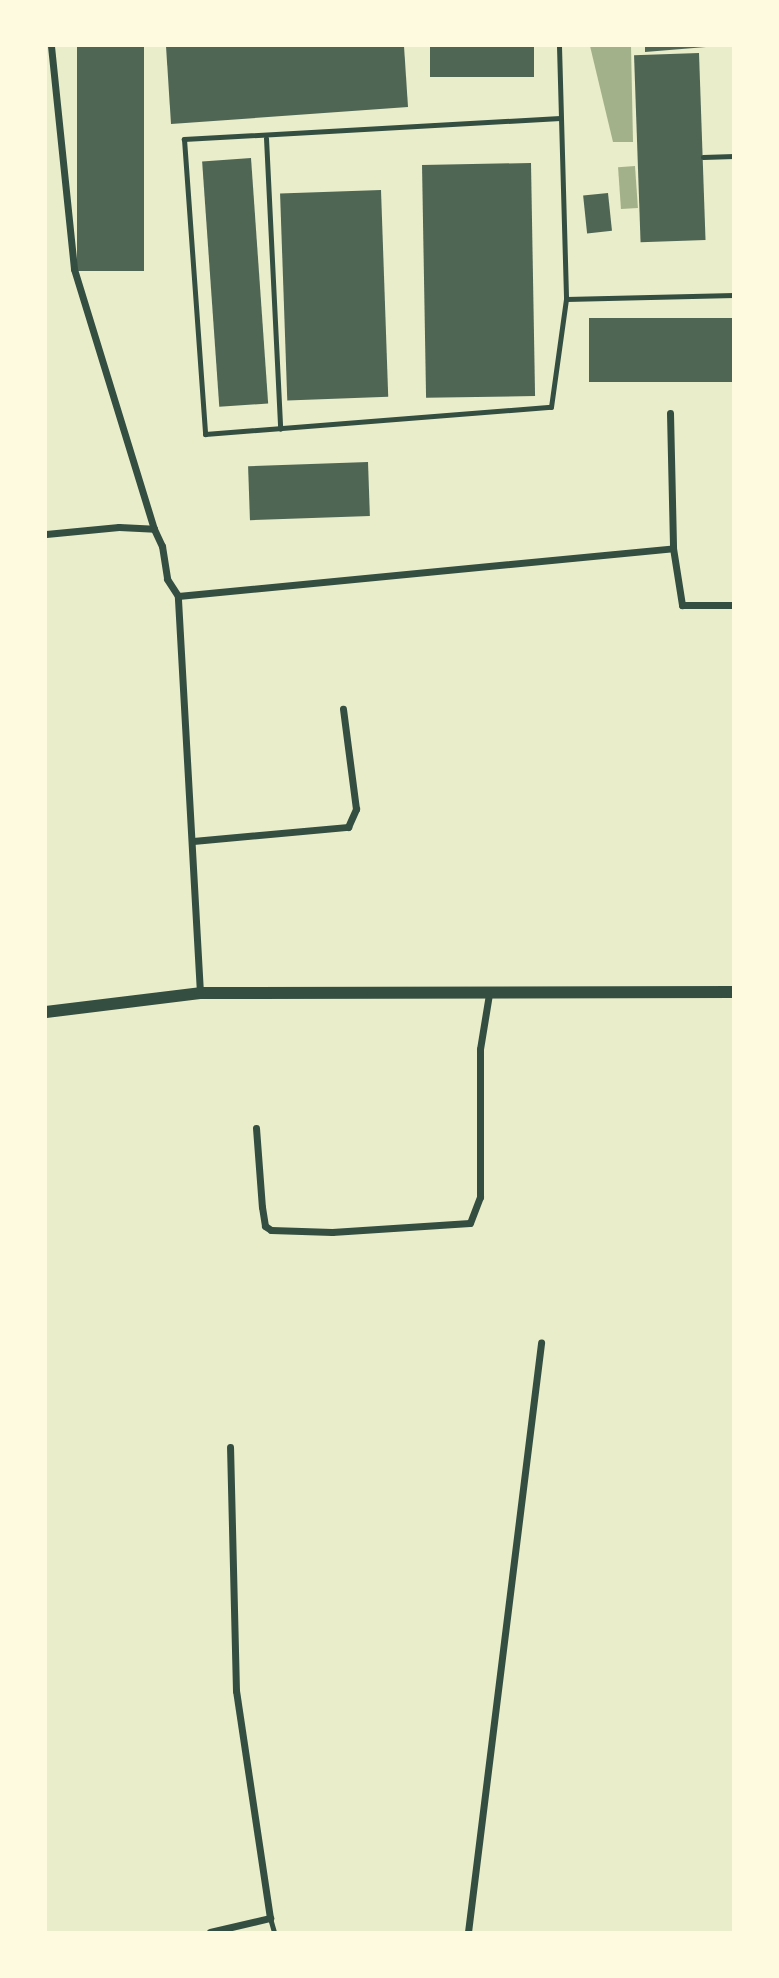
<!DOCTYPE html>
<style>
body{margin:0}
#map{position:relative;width:779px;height:1978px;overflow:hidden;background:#e9edc9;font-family:Rubik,sans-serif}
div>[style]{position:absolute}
.water>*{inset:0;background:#a3b18a;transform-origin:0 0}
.building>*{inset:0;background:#4f6655;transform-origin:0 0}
.path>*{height:4.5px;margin:-2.25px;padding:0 2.25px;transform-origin:2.25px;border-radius:2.25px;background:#344e41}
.service>*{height:5px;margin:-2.5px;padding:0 2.5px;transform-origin:2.5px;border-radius:2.5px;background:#344e41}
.minor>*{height:7px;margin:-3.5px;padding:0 3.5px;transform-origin:3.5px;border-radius:3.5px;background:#344e41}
.tertiary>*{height:12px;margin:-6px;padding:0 6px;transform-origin:6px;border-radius:6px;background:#344e41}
span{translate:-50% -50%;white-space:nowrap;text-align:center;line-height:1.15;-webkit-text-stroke:5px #fefae0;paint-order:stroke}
.frame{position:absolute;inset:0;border:47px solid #fefae0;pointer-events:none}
</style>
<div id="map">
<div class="water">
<div style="clip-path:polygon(590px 46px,631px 46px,633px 142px,613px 142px)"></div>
<div style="left:635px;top:166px;width:42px;height:17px;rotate:86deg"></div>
</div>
<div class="building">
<div style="left:77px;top:46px;width:67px;height:225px"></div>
<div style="clip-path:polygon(166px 46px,404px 46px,408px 107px,171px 124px)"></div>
<div style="left:430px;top:46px;width:104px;height:31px"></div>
<div style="clip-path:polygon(645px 46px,706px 46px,706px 47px,645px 52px)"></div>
<div style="left:699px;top:53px;width:187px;height:65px;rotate:88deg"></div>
<div style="left:251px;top:158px;width:246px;height:49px;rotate:86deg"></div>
<div style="left:531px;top:163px;width:233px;height:109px;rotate:89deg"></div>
<div style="left:381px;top:190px;width:207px;height:101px;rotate:88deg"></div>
<div style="left:608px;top:193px;width:38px;height:25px;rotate:84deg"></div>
<div style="left:734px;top:318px;width:64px;height:145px;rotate:90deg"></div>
<div style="left:368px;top:462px;width:54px;height:120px;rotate:88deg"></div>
</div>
<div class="path">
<div style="left:703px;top:157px;width:31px;rotate:-2deg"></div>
</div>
<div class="service">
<div style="left:559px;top:46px;width:253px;rotate:88.4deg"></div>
<div style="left:566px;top:299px;width:168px;rotate:-1.4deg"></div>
<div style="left:560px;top:118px;width:377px;rotate:176.8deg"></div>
<div style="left:184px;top:139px;width:296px;rotate:85.9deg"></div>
<div style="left:205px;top:434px;width:347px;rotate:-4.5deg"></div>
<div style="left:551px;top:407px;width:109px;rotate:-82.1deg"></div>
<div style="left:266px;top:138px;width:291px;rotate:87.2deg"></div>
<div style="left:270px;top:1918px;width:15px;rotate:74deg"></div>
</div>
<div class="minor">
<div style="left:51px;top:46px;width:224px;rotate:84.1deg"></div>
<div style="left:74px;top:269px;width:272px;rotate:72.9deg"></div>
<div style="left:670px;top:413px;width:135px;rotate:88.7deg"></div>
<div style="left:46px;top:534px;width:73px;rotate:-5.5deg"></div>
<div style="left:119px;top:527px;width:35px;rotate:3deg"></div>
<div style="left:154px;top:529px;width:19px;rotate:65deg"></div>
<div style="left:162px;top:546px;width:33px;rotate:81deg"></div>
<div style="left:167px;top:579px;width:20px;rotate:57deg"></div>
<div style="left:193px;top:841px;width:156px;rotate:-5.2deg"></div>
<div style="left:348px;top:827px;width:20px;rotate:-66deg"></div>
<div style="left:356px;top:809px;width:101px;rotate:-97.4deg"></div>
<div style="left:200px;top:993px;width:398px;rotate:-93.2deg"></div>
<div style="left:178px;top:596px;width:497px;rotate:-5.5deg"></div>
<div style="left:673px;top:548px;width:58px;rotate:81deg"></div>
<div style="left:682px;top:605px;width:52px"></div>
<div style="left:256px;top:1128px;width:79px;rotate:85.7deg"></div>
<div style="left:262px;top:1207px;width:19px;rotate:81deg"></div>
<div style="left:265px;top:1226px;width:7px;rotate:34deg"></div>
<div style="left:271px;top:1230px;width:61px;rotate:1.9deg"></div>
<div style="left:332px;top:1232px;width:138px;rotate:-3.7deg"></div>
<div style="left:470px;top:1223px;width:28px;rotate:-69deg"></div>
<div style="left:480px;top:1197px;width:148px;rotate:-90deg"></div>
<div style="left:480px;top:1049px;width:56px;rotate:-80.7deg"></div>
<div style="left:210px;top:1932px;width:62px;rotate:-13.1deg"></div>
<div style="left:270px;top:1918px;width:230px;rotate:-98.5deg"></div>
<div style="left:236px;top:1691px;width:244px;rotate:-91.4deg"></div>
<div style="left:468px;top:1932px;width:594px;rotate:-82.93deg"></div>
</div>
<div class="tertiary">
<div style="left:46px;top:1012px;width:155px;rotate:-7deg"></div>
<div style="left:200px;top:993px;width:534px;rotate:-0.11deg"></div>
</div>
<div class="frame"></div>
</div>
